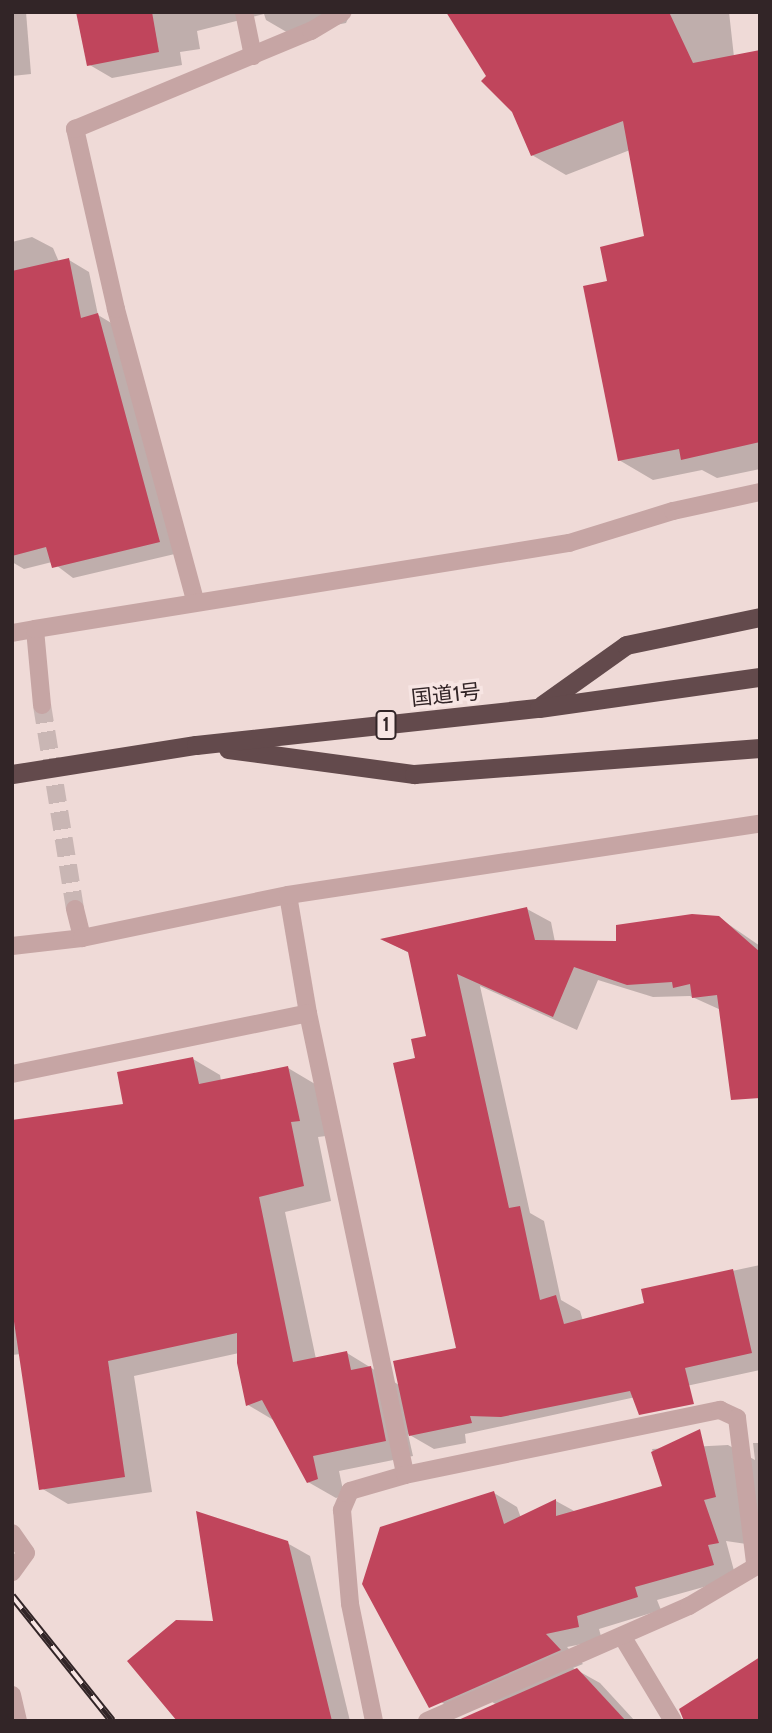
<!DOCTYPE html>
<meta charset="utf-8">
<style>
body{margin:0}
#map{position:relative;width:772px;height:1733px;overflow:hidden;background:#efdad7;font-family:Cabin,"Noto Sans JP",sans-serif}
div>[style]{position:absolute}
.shadow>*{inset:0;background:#0003}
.building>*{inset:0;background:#c0455c}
.minor-tunnel>*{height:18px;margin-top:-9px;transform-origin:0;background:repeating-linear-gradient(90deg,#c9b6b4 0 18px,transparent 0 27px)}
.service>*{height:18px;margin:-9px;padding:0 9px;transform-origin:9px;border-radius:9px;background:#c6a5a4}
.minor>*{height:18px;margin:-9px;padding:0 9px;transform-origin:9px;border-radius:9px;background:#c6a5a4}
.trunk>*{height:19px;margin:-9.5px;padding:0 9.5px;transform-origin:9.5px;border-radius:9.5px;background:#634a4c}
.rail>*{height:8px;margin-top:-4px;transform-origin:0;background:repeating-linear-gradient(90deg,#f7e5e3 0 16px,#322527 0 32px);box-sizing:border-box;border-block:2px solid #322527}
span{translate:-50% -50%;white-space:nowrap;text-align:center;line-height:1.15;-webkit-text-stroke:7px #f7e5e3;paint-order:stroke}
.shield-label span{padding:2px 5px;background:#f7e5e3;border:2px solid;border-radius:5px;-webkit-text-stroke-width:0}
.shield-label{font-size:19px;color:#322527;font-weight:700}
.street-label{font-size:21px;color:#322527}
.frame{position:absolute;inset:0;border:14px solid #322527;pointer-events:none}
</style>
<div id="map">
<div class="shadow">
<div style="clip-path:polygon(12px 12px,26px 12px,31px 74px,12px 76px)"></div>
<div style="clip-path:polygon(78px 12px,351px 12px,346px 23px,290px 34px,266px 20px,264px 14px,197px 31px,200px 49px,180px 52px,182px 65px,112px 78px,88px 64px)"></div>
<div style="clip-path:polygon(449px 12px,729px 12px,734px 57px,760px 52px,760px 469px,717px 478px,702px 470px,653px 480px,619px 460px,609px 283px,646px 238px,630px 150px,566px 175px,532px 155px,514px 111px)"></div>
<div style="clip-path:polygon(32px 237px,53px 248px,59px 262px,69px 260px,89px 272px,98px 315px,118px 327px,179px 553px,73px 578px,52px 562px,24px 569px,12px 562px,12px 242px)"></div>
<div style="clip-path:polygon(527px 909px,551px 922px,555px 942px,618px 942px,718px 917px,760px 946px,760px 1067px,721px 1010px,690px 996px,653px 997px,598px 980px,577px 1030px,480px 986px,530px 1213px,544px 1221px,561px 1300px,580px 1311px,583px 1321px,647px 1305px,643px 1290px,760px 1265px,760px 1370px,465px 1434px,466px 1443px,434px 1449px,408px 1434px,413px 1456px,339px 1471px,344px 1495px,336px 1498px,308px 1482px,275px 1421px,248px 1405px,239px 1353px,134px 1376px,152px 1492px,68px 1504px,41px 1488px,21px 1354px,12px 1355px,12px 1121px,125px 1105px,193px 1059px,220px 1075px,221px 1081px,288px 1068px,315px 1084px,326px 1136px,318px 1137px,331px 1201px,285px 1212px,316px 1359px,347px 1353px,399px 1385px,459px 1349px,417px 1059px,428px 1037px,411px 954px,385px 940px)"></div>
<div style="clip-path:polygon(753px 1443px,760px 1443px,760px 1546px,726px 1541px,736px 1578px,657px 1600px,661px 1610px,599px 1629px,602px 1640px,567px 1647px,583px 1664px,573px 1668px,600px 1683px,635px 1721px,466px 1721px,497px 1705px,476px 1692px,446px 1705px,422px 1691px,494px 1493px,517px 1507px,521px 1518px,556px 1501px,576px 1512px,664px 1487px,652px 1449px,728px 1445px,755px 1460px)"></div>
<div style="clip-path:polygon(287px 1543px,310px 1556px,350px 1721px,179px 1721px,216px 1623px)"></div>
</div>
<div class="building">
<div style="clip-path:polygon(76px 12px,152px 12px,159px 52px,87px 66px)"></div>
<div style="clip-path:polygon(446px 12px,669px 12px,693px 63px,760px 50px,760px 442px,681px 460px,679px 449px,618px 461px,583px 286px,607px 281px,600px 247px,644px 236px,623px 121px,531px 156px,512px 112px,481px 81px,486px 76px)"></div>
<div style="clip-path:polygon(69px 258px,81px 318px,98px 313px,160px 542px,52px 568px,46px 547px,12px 556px,12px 271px)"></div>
<div style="clip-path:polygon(527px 907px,535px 940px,616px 941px,616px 925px,692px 914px,719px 916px,760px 952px,760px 1098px,731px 1100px,717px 995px,692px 998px,690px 984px,673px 988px,672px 982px,627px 985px,574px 967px,553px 1017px,457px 974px,509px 1208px,520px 1206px,540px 1300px,556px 1295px,564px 1324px,644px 1303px,641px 1289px,733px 1269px,752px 1353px,685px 1368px,694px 1404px,639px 1415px,630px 1391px,501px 1417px,470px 1416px,472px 1423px,409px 1436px,393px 1361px,456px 1348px,393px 1063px,415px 1058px,411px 1039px,426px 1036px,408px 952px,380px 939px)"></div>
<div style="clip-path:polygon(193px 1057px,199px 1084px,288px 1066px,300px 1121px,291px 1122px,304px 1186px,259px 1197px,293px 1362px,347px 1351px,351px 1370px,371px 1366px,386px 1441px,313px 1456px,318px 1479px,307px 1483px,262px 1400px,246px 1406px,237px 1363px,237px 1333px,108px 1361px,125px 1477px,39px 1490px,12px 1308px,12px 1120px,123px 1104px,117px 1072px)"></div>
<div style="clip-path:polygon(700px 1429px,716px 1497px,704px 1500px,719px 1543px,708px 1545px,714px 1565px,635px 1587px,638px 1597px,577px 1616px,579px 1627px,546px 1634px,561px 1650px,429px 1708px,362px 1584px,380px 1527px,494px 1491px,504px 1524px,556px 1499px,556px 1516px,662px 1486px,651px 1452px)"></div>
<div style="clip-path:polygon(196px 1511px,288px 1541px,332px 1721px,177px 1721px,127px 1661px,176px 1620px,213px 1621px)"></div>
<div style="clip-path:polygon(760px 1657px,760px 1721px,684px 1721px,679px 1709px)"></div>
<div style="clip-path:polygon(577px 1668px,626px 1721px,456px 1721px)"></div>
</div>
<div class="minor-tunnel">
<div style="left:42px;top:705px;width:207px;rotate:80.8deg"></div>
</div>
<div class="service">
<div style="left:244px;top:12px;width:45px;rotate:78.4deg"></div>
</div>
<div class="minor">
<div style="left:195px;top:600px;width:302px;rotate:-105.2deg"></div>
<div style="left:116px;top:309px;width:185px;rotate:-102.8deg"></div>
<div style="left:75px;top:129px;width:256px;rotate:-22.6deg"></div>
<div style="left:311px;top:31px;width:37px;rotate:-31deg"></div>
<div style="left:12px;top:633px;width:23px;rotate:-10deg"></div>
<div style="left:42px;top:705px;width:76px;rotate:-95.3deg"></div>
<div style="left:35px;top:629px;width:541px;rotate:-9.15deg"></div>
<div style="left:569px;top:543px;width:109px;rotate:-17.1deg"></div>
<div style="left:673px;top:511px;width:89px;rotate:-12.3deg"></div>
<div style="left:288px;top:895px;width:120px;rotate:80.4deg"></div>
<div style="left:308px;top:1013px;width:472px;rotate:78.1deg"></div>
<div style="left:405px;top:1475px;width:57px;rotate:163.8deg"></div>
<div style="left:350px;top:1491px;width:21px;rotate:113deg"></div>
<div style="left:342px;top:1510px;width:94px;rotate:85.1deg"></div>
<div style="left:350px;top:1604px;width:119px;rotate:78.4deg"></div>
<div style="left:75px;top:909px;width:30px;rotate:76deg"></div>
<div style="left:12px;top:946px;width:70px;rotate:-6.5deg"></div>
<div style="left:82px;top:938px;width:210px;rotate:-11.8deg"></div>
<div style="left:288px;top:895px;width:477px;rotate:-8.6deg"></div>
<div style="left:12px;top:1074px;width:302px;rotate:-11.6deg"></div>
<div style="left:405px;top:1475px;width:322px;rotate:-11.7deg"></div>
<div style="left:720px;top:1410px;width:19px;rotate:25deg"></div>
<div style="left:737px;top:1418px;width:146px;rotate:82.9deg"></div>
<div style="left:12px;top:1533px;width:24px;rotate:55deg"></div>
<div style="left:26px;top:1553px;width:24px;rotate:126deg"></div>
<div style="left:622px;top:1636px;width:99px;rotate:59deg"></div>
<div style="left:12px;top:1695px;width:27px;rotate:77deg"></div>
<div style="left:427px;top:1721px;width:286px;rotate:-23.7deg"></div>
<div style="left:689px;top:1606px;width:82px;rotate:-30.6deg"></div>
</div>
<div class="trunk">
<div style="left:542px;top:705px;width:103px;rotate:-35.5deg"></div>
<div style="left:626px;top:645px;width:137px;rotate:-11.8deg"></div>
<div style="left:228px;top:749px;width:188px;rotate:7.7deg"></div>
<div style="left:414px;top:774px;width:347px;rotate:-4.3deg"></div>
<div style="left:12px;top:774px;width:186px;rotate:-9deg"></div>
<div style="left:196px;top:745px;width:345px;rotate:-6.2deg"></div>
<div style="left:539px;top:708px;width:223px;rotate:-8deg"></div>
</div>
<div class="rail">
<div style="left:12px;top:1596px;width:160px;rotate:51.3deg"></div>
</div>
<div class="shield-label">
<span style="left:386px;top:725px">1</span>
</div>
<div class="street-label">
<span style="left:446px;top:695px;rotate:-6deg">国道1号</span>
</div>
<div class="frame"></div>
</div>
